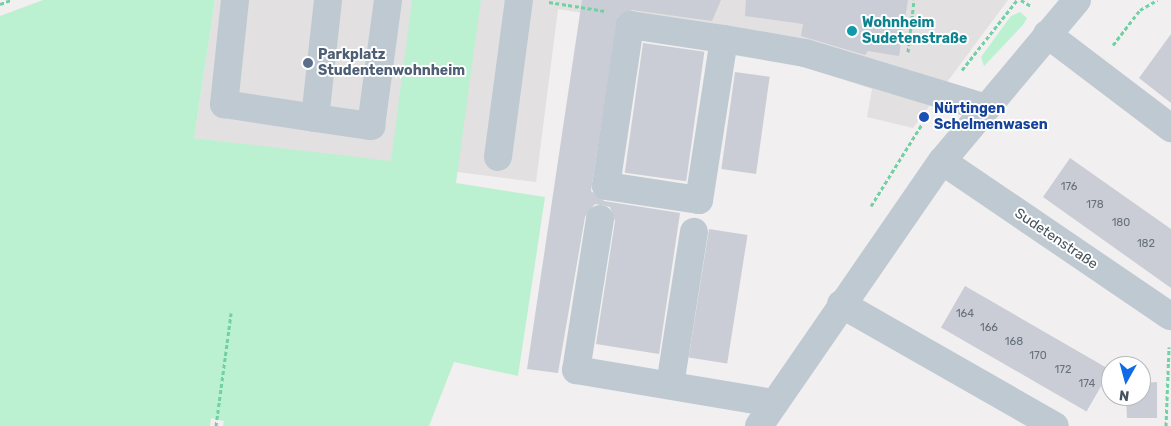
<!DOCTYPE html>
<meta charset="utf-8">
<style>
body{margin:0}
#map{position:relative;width:1171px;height:426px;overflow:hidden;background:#f1efef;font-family:Rubik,sans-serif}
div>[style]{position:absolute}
.education>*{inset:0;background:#e2e0e0}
.green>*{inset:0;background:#bbf1d1}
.building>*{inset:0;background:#cacdd5;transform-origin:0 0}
.path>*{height:3px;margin-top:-1.5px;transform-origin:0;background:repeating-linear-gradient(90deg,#71d0a4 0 4px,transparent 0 6.5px)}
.minor>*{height:28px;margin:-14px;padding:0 14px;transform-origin:14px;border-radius:14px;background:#bfc9d1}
.dots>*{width:14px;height:14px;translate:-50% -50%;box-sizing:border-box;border:2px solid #fff;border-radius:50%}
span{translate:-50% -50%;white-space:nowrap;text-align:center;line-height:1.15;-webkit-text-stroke:4px #fff;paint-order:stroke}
.number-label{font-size:11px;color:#67717b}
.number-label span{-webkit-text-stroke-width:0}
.culture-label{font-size:14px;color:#0d838f;font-weight:700}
.left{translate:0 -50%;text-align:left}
.service-label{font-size:14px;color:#4e5e75;font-weight:700}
.transit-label{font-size:14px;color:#164399;font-weight:700}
.street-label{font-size:14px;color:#46525d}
.north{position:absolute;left:1101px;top:356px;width:50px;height:50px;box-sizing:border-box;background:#fff;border:1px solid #b5babe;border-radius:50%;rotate:187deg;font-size:14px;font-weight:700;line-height:20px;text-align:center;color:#46525d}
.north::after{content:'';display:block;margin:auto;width:18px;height:22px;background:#116be9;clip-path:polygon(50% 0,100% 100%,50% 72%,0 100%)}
</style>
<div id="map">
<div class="education">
<div style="clip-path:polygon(215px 0,1008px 0,913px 128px,867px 117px,872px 89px,792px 63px,622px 28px,608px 17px,558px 9px,536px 182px,194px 138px)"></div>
</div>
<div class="green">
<div style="clip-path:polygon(43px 0,215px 0,194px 138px,391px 161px,412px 0,481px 0,456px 183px,545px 197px,518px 376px,454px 362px,429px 426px,223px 426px,224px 421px,211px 418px,210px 426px,0 426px,0 16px)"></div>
<div style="clip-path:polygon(1020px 12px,1027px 18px,1023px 25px,984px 66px,981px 57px,1011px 16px)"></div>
</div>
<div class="building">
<div style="clip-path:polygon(582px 0,721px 0,712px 21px,632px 10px,618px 16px,591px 191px,604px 201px,680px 213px,659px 354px,596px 344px,615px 221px,610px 207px,595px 204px,585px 217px,558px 373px,527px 369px)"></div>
<div style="clip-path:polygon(746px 0,908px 0,899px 56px,868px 51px,865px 55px,801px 36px,803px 24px,745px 16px)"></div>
<div style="clip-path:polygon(1171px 34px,1171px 103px,1139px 78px)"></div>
<div style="left:643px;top:43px;width:62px;height:131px;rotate:8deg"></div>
<div style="left:735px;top:72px;width:35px;height:98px;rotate:8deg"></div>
<div style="clip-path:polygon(1070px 158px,1171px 229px,1171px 288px,1043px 197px)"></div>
<div style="left:709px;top:229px;width:39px;height:130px;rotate:9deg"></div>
<div style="left:965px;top:286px;width:168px;height:48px;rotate:30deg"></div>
<div style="clip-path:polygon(1157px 382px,1157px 418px,1127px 418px,1126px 396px,1141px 396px,1141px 383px)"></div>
</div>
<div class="path">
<div style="left:1021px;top:0;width:12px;rotate:31deg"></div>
<div style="left:549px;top:2px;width:57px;rotate:9.1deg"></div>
<div style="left:0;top:4px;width:12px;rotate:-20deg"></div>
<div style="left:1113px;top:45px;width:44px;rotate:-52.4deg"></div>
<div style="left:1140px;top:10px;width:20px;rotate:-30deg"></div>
<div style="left:908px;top:52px;width:52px;rotate:-83.4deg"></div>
<div style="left:962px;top:70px;width:89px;rotate:-51.8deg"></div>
<div style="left:871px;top:206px;width:100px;rotate:-58.1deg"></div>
<div style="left:216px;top:426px;width:114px;rotate:-82.4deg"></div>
<div style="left:1166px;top:426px;width:79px;rotate:-87.8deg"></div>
</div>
<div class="minor">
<div style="left:235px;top:0;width:105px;rotate:96deg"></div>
<div style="left:224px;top:104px;width:92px;rotate:8.7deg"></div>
<div style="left:315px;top:118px;width:119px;rotate:-83.7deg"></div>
<div style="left:1047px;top:34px;width:156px;rotate:37.2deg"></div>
<div style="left:724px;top:39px;width:163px;rotate:98.8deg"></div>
<div style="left:699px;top:200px;width:94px;rotate:-171.4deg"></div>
<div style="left:606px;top:186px;width:163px;rotate:-81.5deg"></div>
<div style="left:630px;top:25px;width:95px;rotate:8.5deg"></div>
<div style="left:724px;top:39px;width:82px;rotate:9.8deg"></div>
<div style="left:805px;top:53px;width:189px;rotate:16.9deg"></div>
<div style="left:315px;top:118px;width:57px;rotate:8.1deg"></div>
<div style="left:371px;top:126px;width:127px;rotate:-82.3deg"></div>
<div style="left:498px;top:157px;width:158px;rotate:-82.4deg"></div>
<div style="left:942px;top:161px;width:276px;rotate:34.2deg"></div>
<div style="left:600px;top:219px;width:153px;rotate:99deg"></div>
<div style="left:576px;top:370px;width:201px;rotate:9.5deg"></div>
<div style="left:841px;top:304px;width:246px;rotate:29.7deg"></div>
<div style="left:670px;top:385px;width:155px;rotate:-81.1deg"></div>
<div style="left:759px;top:426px;width:322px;rotate:-55.4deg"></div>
<div style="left:942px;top:161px;width:210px;rotate:-50deg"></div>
</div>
<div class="dots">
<div style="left:852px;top:31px;background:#0f9aa8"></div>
<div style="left:308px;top:63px;background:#5c6f8a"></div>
<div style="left:924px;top:117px;background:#1a4fb4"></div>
</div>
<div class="number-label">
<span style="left:1069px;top:187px">176</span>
<span style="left:1095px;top:205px">178</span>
<span style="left:1121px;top:223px">180</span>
<span style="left:1146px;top:244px">182</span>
<span style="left:965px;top:314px">164</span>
<span style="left:989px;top:328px">166</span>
<span style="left:1014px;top:342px">168</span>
<span style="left:1038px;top:356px">170</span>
<span style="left:1063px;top:370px">172</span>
<span style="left:1087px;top:384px">174</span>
</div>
<div class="culture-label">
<span class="left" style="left:862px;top:31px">Wohnheim<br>Sudetenstraße</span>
</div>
<div class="service-label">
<span class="left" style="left:318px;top:63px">Parkplatz<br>Studentenwohnheim</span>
</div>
<div class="transit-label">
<span class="left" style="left:934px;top:117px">Nürtingen<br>Schelmenwasen</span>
</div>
<div class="street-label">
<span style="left:1056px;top:239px;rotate:34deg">Sudetenstraße</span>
</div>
<div class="north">N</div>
</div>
